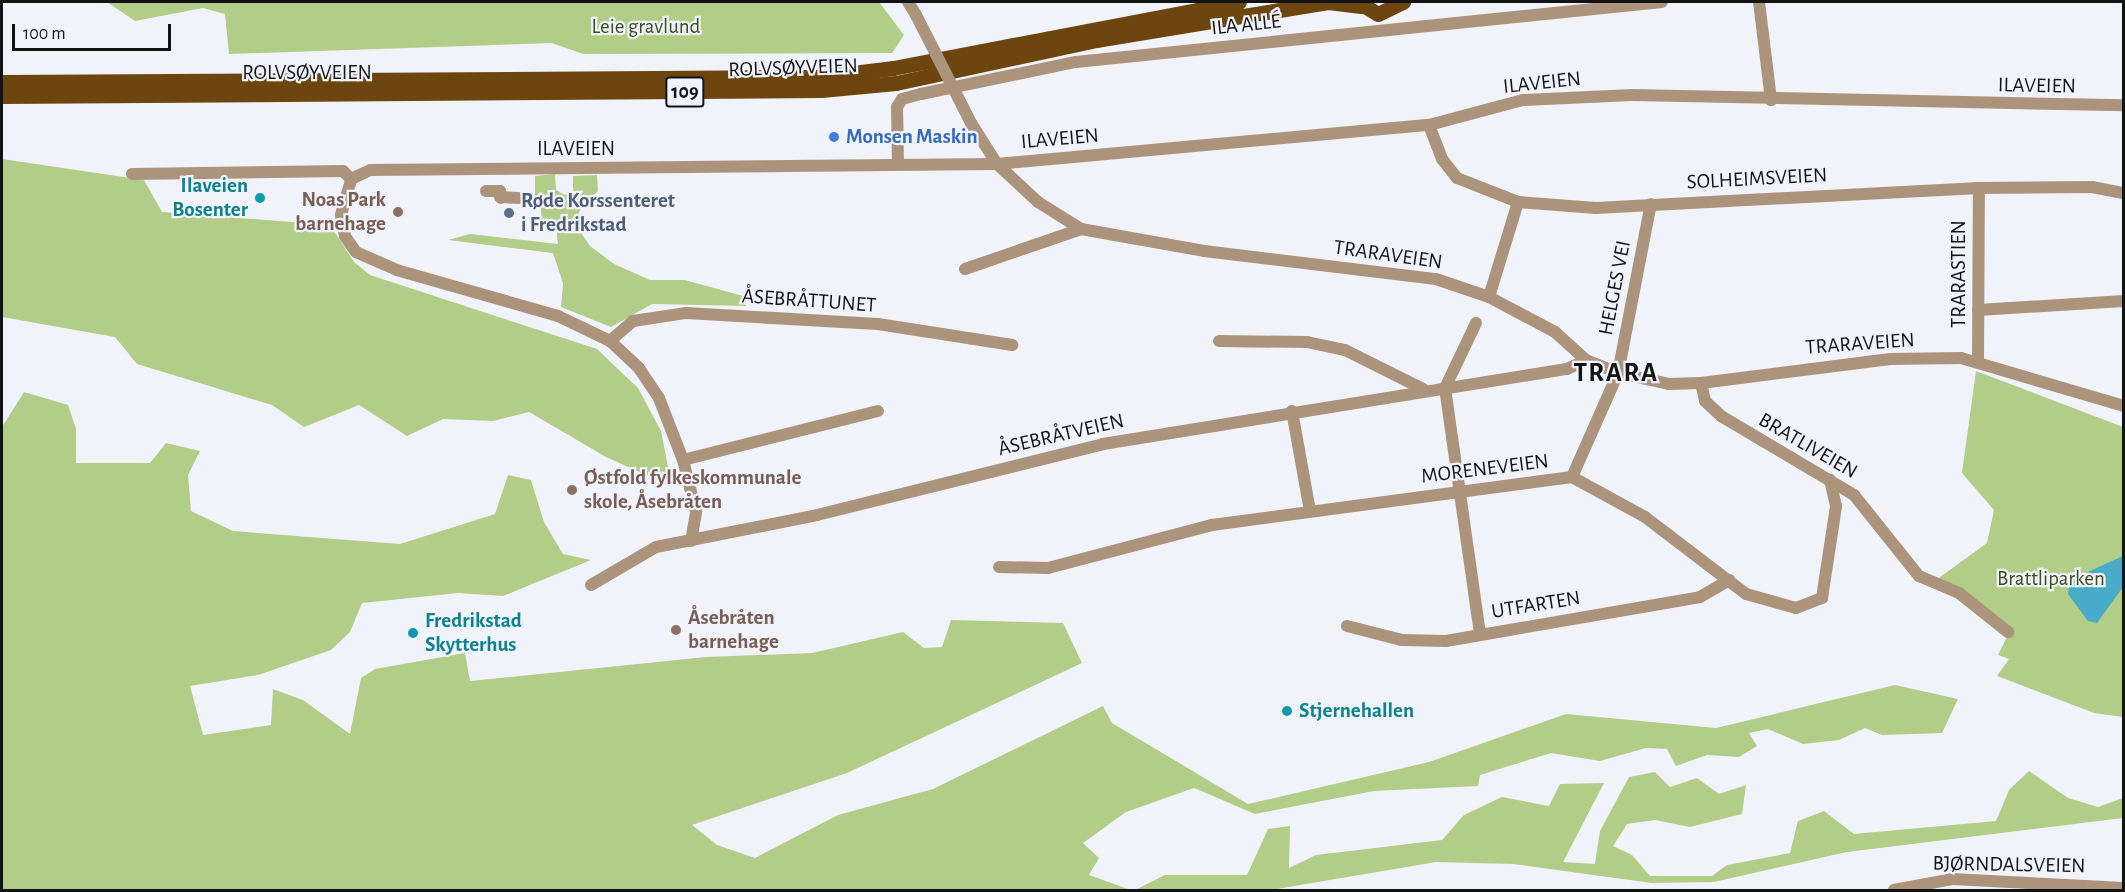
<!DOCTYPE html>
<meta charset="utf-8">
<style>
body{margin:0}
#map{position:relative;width:2125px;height:892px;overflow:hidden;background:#f1f3fa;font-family:"Alegreya Sans",sans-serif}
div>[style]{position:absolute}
.green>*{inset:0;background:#b2cd88}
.water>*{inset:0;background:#48abc7}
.street>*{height:12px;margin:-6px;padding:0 6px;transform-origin:6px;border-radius:6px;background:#ab947b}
.primary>*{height:15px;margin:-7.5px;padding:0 7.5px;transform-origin:7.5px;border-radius:7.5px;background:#6c460e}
.street-bridge>*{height:12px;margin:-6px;padding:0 6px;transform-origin:6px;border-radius:6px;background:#ab947b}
.dots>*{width:16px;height:16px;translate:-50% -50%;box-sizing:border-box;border:3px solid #f1f3fa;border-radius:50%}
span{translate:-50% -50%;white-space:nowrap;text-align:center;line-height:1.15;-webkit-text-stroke:4.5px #f1f3fa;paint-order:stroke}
.shield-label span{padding:2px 4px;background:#f1f3fa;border:2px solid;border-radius:4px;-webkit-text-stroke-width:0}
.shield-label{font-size:20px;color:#121315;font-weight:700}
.street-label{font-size:21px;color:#121315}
.park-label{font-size:21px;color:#3c4e1c}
.shop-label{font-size:21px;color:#366cbe;font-weight:700}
.left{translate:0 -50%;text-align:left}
.culture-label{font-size:21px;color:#0d838f;font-weight:700}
.right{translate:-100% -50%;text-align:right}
.education-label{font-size:21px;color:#785e54;font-weight:700}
.service-label{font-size:21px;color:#4e5e75;font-weight:700}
.district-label{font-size:27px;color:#121315;font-weight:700;letter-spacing:1.5px}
.frame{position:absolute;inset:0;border:3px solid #121315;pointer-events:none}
.scale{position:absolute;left:12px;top:24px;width:159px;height:27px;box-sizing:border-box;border:3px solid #121315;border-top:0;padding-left:8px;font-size:18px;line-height:21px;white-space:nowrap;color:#121315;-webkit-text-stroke:4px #f1f3fa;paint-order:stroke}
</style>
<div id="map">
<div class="green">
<div style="clip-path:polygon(107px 2px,879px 2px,904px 35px,892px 53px,583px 54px,552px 43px,229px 54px,225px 14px,203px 8px,135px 21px)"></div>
<div style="clip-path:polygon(2px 159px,144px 180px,162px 212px,330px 225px,354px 262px,370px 275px,597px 349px,638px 388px,661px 431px,672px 487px,606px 457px,529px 412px,493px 421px,443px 419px,407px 436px,359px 405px,304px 427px,272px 405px,137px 364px,115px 337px,2px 317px)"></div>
<div style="clip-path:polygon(555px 174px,556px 190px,565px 195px,573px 192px,573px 176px,597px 175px,598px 191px,580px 210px,575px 224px,590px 246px,614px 264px,650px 280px,685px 280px,743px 296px,746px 306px,652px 304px,611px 327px,561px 307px,563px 283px,553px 253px,448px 240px,470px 234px,558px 244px,556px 227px,542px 227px,541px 208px,535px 205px,535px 176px)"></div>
<div style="clip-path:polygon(1976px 371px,2123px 427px,2123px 717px,2094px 713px,1997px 676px,2009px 659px,1998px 655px,2007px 637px,1936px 580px,1987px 543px,1994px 510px,1962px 473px)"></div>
<div style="clip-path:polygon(24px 392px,68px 405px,76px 429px,76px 463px,150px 463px,166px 443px,200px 451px,188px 475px,191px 511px,233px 531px,400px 544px,495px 514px,508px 475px,531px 480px,544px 522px,563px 554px,591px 560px,503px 596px,458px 593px,362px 603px,350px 632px,331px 650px,258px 675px,190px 686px,203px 735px,271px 725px,273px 689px,303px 700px,350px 734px,361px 678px,375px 669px,465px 653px,470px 681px,706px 657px,812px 653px,903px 632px,924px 648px,942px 647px,951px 620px,1063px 623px,1082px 663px,847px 773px,692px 825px,717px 845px,755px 858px,838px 815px,933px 789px,1103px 706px,1112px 723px,1248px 804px,1429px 762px,1566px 714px,1716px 728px,1895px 685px,1958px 699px,1942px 733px,1882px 735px,1865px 728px,1839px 740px,1803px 744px,1768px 729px,1749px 733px,1757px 746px,1739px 757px,1707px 755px,1676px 766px,1667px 749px,1646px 748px,1600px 761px,1551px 753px,1480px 775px,1478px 786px,1374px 791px,1255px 814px,1194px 788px,1126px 812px,1083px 843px,1099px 858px,1089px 875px,1131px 890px,2px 890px,2px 427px)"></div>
<div style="clip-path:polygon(2029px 771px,2068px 798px,2098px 807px,2123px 798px,2123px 818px,1847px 852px,1714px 882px,1652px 883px,1513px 864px,1436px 862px,1271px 890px,1135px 890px,1165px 875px,1247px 875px,1268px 829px,1290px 826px,1289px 868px,1316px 855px,1442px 840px,1464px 815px,1502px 797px,1549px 806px,1560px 784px,1604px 783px,1563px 862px,1595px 864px,1600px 831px,1629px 777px,1655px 772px,1670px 787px,1697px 778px,1719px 794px,1746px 785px,1742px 814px,1690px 827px,1655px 820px,1627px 824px,1613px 846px,1632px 855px,1650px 876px,1712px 876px,1727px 865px,1790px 853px,1798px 821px,1824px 811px,1854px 834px,1996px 821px,2009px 790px)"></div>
</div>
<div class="water">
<div style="clip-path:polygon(2123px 556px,2123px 587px,2097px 623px,2088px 621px,2068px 594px,2070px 580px)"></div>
</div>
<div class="street">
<div style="left:908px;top:2px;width:15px;rotate:58deg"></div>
<div style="left:1759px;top:2px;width:99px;rotate:83deg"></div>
<div style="left:971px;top:123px;width:49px;rotate:57.6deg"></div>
<div style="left:997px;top:164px;width:56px;rotate:42.8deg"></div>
<div style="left:1038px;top:202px;width:51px;rotate:32.1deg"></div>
<div style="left:1081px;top:229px;width:125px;rotate:10.1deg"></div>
<div style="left:1204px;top:251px;width:234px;rotate:6.9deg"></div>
<div style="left:1436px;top:279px;width:56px;rotate:18.8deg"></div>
<div style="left:1489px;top:297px;width:75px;rotate:27.9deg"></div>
<div style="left:1555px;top:332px;width:42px;rotate:42.1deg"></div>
<div style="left:1586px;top:360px;width:35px;rotate:22deg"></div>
<div style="left:1618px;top:373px;width:52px;rotate:12.2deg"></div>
<div style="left:1669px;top:384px;width:32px;rotate:-2deg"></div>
<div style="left:1701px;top:383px;width:191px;rotate:-7.2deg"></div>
<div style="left:1890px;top:359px;width:71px;rotate:-0.8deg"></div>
<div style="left:1961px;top:358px;width:170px;rotate:16.4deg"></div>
<div style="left:1429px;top:125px;width:36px;rotate:69deg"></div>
<div style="left:1442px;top:159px;width:24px;rotate:52deg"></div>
<div style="left:1457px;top:178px;width:66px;rotate:21.5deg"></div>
<div style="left:1518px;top:202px;width:78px;rotate:4.4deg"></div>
<div style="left:1596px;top:208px;width:384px;rotate:-3deg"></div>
<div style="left:1979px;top:188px;width:113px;rotate:-0.5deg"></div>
<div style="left:2092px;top:187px;width:33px;rotate:11deg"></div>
<div style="left:898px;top:163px;width:56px;rotate:-91deg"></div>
<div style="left:897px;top:107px;width:9px;rotate:-58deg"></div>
<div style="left:902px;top:99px;width:20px;rotate:-15deg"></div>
<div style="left:921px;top:94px;width:158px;rotate:-11.7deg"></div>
<div style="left:1076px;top:62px;width:589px;rotate:-5.85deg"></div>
<div style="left:132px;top:174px;width:211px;rotate:-0.8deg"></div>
<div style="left:343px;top:171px;width:11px;rotate:45deg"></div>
<div style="left:486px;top:191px;width:14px"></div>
<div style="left:500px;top:191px;width:7px;rotate:82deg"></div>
<div style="left:500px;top:197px;width:18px;rotate:3deg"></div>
<div style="left:965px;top:269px;width:123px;rotate:-19deg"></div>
<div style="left:1489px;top:297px;width:99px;rotate:-73deg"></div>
<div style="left:1978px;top:310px;width:146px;rotate:-3.5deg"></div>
<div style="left:1476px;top:323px;width:72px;rotate:115.5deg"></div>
<div style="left:1445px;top:388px;width:248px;rotate:81.9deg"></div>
<div style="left:610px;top:341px;width:30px;rotate:-41deg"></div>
<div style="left:633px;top:321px;width:54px;rotate:-8.6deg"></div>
<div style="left:686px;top:313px;width:192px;rotate:3.3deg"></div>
<div style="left:878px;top:324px;width:136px;rotate:8.9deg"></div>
<div style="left:1219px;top:341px;width:88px;rotate:0.7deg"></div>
<div style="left:1307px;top:342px;width:39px;rotate:12deg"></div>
<div style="left:1345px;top:350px;width:87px;rotate:26.6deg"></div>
<div style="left:1978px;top:360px;width:172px;rotate:-89.7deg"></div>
<div style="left:1701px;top:383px;width:18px;rotate:77deg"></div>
<div style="left:1705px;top:401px;width:22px;rotate:43deg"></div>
<div style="left:1721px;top:416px;width:155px;rotate:30.7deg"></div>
<div style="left:1854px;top:495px;width:104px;rotate:51.3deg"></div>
<div style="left:1919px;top:576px;width:43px;rotate:23deg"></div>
<div style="left:1959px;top:593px;width:63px;rotate:38.5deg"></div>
<div style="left:1292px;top:411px;width:102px;rotate:79.8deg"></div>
<div style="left:683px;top:460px;width:201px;rotate:-14.1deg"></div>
<div style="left:1572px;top:477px;width:114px;rotate:-66.1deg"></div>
<div style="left:1618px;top:373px;width:172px;rotate:-79deg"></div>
<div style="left:691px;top:541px;width:29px;rotate:-80deg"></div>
<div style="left:696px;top:512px;width:54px;rotate:-104deg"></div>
<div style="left:683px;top:460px;width:66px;rotate:-111.2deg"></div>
<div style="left:659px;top:398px;width:36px;rotate:-124deg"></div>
<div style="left:639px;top:368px;width:40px;rotate:-137deg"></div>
<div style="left:610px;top:341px;width:58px;rotate:-154.3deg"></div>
<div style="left:558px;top:316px;width:167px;rotate:-164.1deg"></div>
<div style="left:397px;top:270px;width:45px;rotate:-156.3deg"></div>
<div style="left:356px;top:252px;width:19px;rotate:-125deg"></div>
<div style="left:345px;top:236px;width:21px;rotate:-101deg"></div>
<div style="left:341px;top:215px;width:37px;rotate:-74deg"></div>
<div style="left:351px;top:179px;width:21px;rotate:-25deg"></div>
<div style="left:370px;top:170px;width:627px;rotate:-0.55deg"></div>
<div style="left:997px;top:164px;width:434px;rotate:-5.2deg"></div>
<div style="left:1429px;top:125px;width:97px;rotate:-14.9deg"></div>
<div style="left:1523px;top:100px;width:109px;rotate:-2.6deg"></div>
<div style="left:1632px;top:95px;width:492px;rotate:1.2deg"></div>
<div style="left:999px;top:567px;width:49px;rotate:1.2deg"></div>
<div style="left:1048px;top:568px;width:170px;rotate:-14.7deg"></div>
<div style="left:1212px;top:525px;width:363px;rotate:-7.6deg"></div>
<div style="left:1572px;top:477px;width:83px;rotate:28.7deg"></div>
<div style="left:1645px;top:517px;width:127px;rotate:37.3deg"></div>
<div style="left:1746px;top:594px;width:52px;rotate:15.6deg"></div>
<div style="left:1796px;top:608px;width:28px;rotate:-21deg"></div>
<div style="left:1822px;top:598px;width:93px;rotate:-81.3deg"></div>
<div style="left:1836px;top:506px;width:27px;rotate:-103deg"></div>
<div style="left:591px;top:585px;width:75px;rotate:-30.3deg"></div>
<div style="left:656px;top:547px;width:164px;rotate:-11.2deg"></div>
<div style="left:817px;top:515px;width:295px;rotate:-13.9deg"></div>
<div style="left:1103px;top:444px;width:470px;rotate:-9.2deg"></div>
<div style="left:1567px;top:369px;width:21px;rotate:-25deg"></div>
<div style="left:1347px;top:626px;width:57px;rotate:14.3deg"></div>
<div style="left:1402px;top:640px;width:44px;rotate:1.3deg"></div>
<div style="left:1446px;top:641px;width:258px;rotate:-9.8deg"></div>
<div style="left:1700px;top:597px;width:34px;rotate:-30deg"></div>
<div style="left:1894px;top:890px;width:59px;rotate:-10.7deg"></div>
<div style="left:1952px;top:879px;width:172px;rotate:3deg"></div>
</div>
<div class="primary">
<div style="left:1358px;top:2px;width:23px;rotate:31deg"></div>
<div style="left:1378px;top:14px;width:28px;rotate:-26deg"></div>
<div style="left:2px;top:82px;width:818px;rotate:-0.35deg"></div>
<div style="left:820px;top:77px;width:74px;rotate:-7deg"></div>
<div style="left:893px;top:68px;width:352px;rotate:-10.8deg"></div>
<div style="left:2px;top:96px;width:819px;rotate:-0.42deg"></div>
<div style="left:821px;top:90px;width:75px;rotate:-5.3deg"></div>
<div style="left:896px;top:83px;width:205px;rotate:-12.1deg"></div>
<div style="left:1096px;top:40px;width:235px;rotate:-9.3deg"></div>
<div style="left:1328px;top:2px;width:33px;rotate:7deg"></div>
</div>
<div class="street-bridge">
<div style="left:916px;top:15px;width:121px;rotate:63deg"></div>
</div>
<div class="dots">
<div style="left:834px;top:137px;background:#3f7fe0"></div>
<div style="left:260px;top:198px;background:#0f9aa8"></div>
<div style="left:398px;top:212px;background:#8d6e63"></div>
<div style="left:509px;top:213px;background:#5c6f8a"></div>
<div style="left:572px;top:490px;background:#8d6e63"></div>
<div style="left:676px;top:630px;background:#8d6e63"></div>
<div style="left:413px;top:633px;background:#0f9aa8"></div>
<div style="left:1287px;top:711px;background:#0f9aa8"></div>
</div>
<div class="shield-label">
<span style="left:685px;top:92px">109</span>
</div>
<div class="street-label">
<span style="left:1246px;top:25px;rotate:-6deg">ILA ALLÉ</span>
<span style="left:793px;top:68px;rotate:-2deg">ROLVSØYVEIEN</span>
<span style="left:307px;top:73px">ROLVSØYVEIEN</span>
<span style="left:1542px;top:83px;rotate:-6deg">ILAVEIEN</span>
<span style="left:2037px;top:86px;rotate:1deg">ILAVEIEN</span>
<span style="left:1060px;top:139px;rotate:-5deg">ILAVEIEN</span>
<span style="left:576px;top:149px">ILAVEIEN</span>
<span style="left:1757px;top:179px;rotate:-3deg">SOLHEIMSVEIEN</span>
<span style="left:1388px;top:255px;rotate:8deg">TRARAVEIEN</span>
<span style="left:1959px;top:274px;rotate:-90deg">TRARASTIEN</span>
<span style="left:1615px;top:288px;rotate:-79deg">HELGES VEI</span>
<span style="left:809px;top:301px;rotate:4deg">ÅSEBRÅTTUNET</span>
<span style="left:1860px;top:344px;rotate:-4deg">TRARAVEIEN</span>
<span style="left:1061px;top:435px;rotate:-13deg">ÅSEBRÅTVEIEN</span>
<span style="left:1808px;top:446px;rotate:30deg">BRATLIVEIEN</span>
<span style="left:1485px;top:469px;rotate:-7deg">MORENEVEIEN</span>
<span style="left:1536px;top:605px;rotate:-9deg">UTFARTEN</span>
<span style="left:2009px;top:865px;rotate:1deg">BJØRNDALSVEIEN</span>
</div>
<div class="park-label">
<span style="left:646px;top:27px">Leie gravlund</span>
<span style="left:2051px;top:579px">Brattliparken</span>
</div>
<div class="shop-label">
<span class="left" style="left:846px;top:137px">Monsen Maskin</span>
</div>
<div class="culture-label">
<span class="right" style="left:248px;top:198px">Ilaveien<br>Bosenter</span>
<span class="left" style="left:425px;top:633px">Fredrikstad<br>Skytterhus</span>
<span class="left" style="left:1299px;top:711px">Stjernehallen</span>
</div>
<div class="education-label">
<span class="right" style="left:386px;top:212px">Noas Park<br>barnehage</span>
<span class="left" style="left:584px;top:490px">Østfold fylkeskommunale<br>skole, Åsebråten</span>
<span class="left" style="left:688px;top:630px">Åsebråten<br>barnehage</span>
</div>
<div class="service-label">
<span class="left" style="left:521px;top:213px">Røde Korssenteret<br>i Fredrikstad</span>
</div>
<div class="district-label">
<span style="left:1616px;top:373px">TRARA</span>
</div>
<div class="frame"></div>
<div class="scale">100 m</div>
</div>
